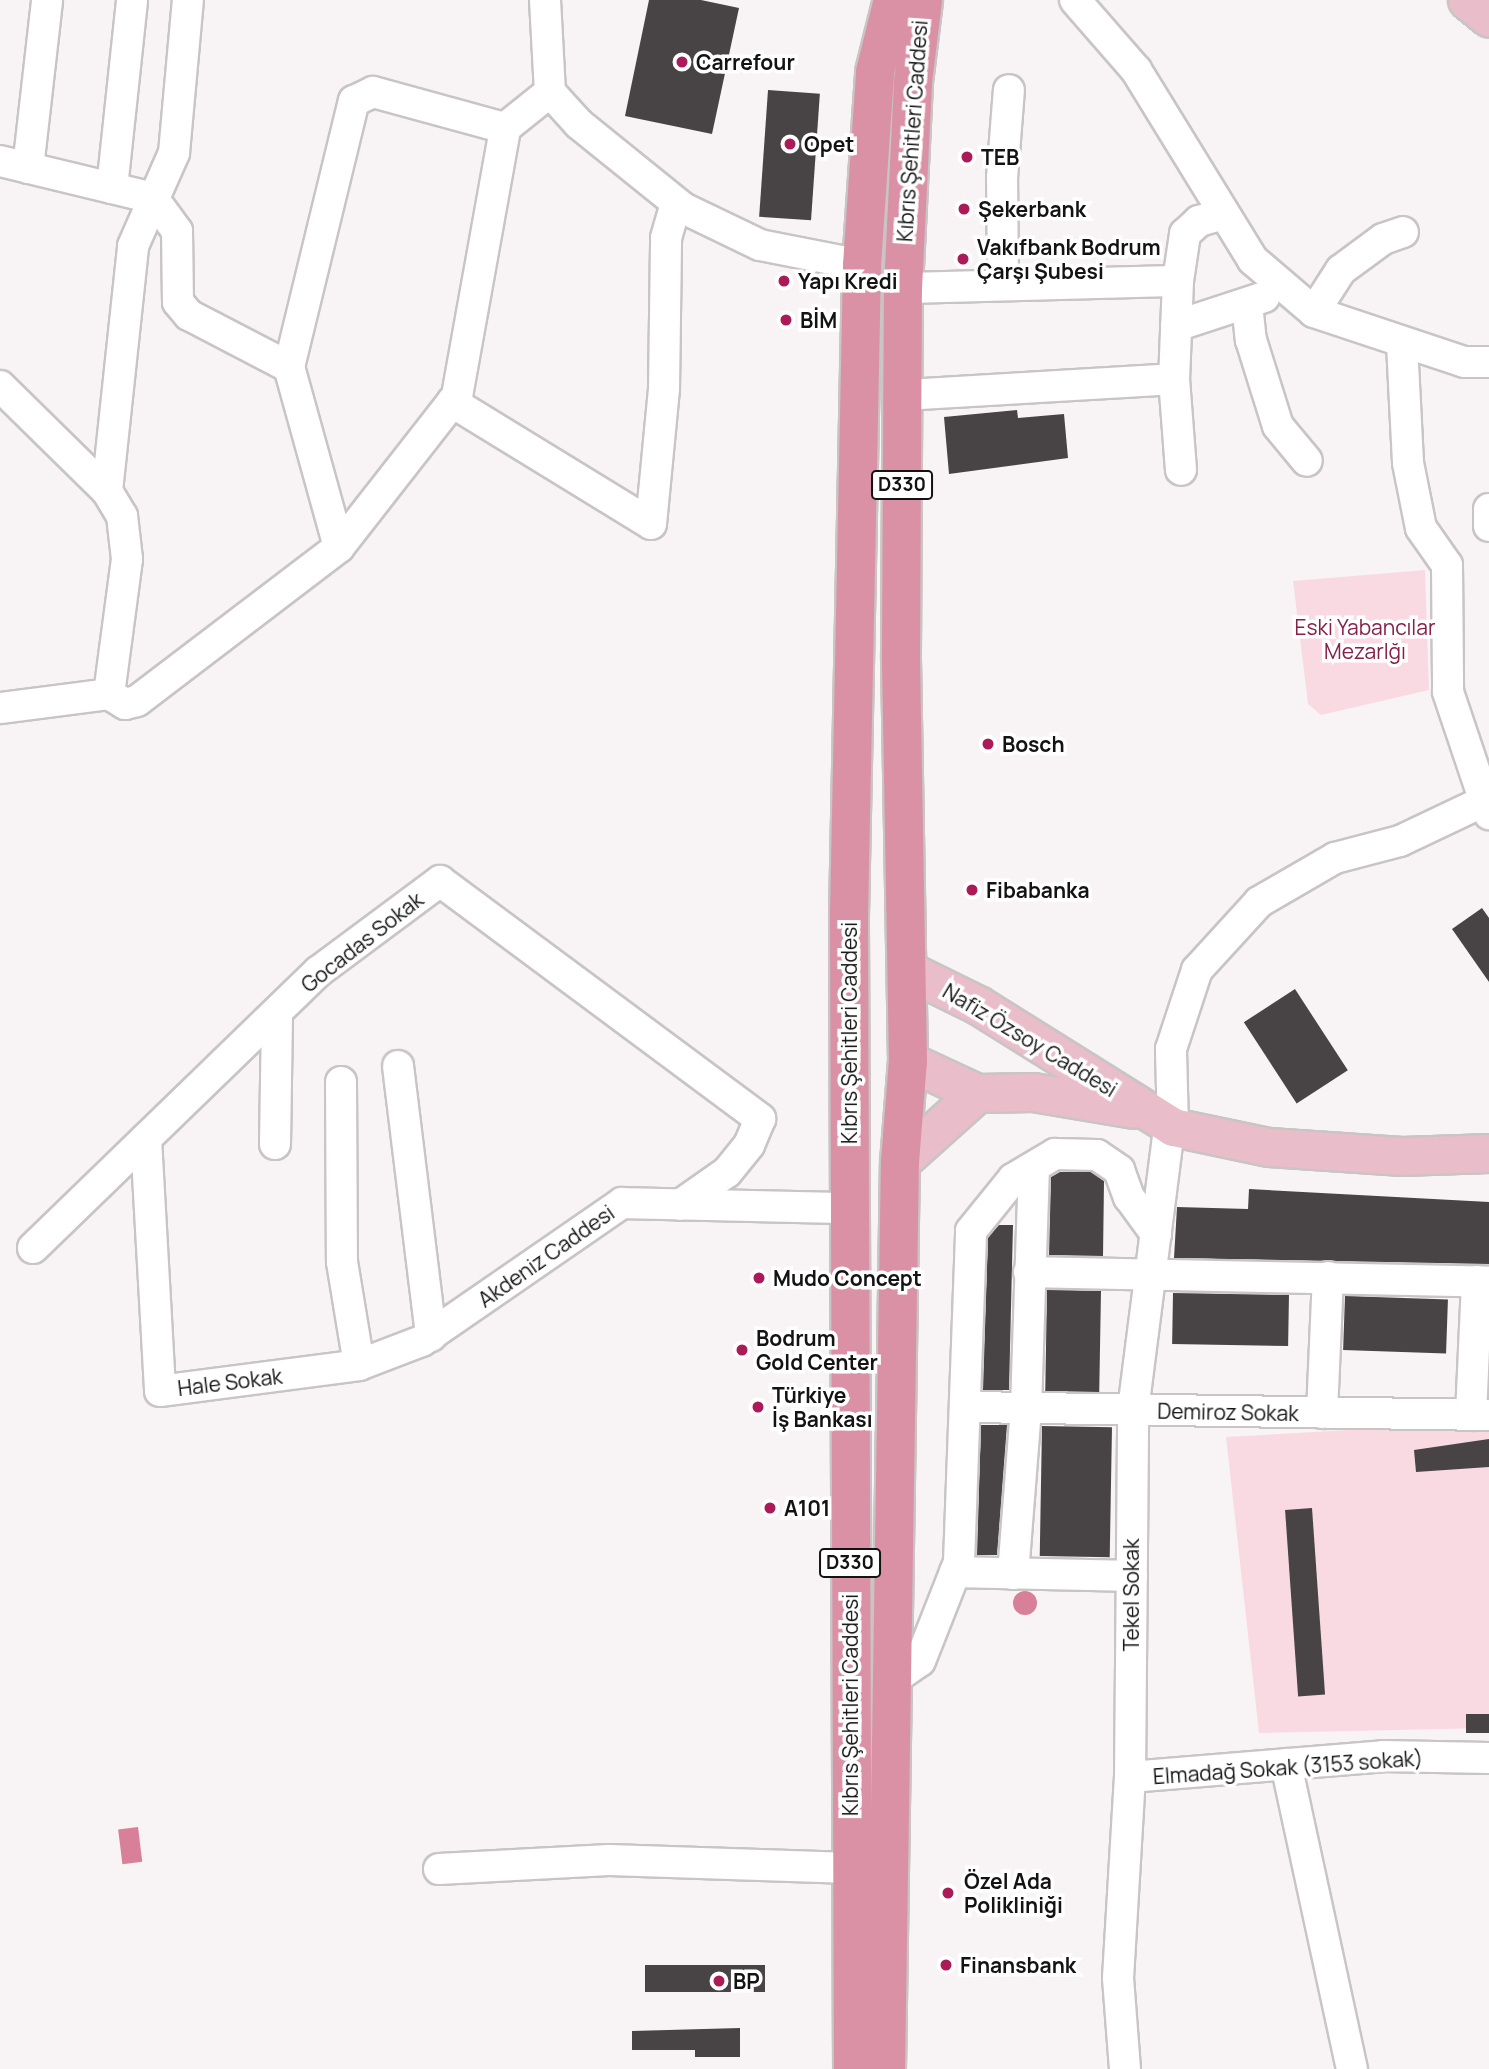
<!DOCTYPE html>
<meta charset="utf-8">
<style>
body{margin:0}
#map{position:relative;width:1489px;height:2069px;overflow:hidden;background:#f8f4f5;font-family:Manrope,sans-serif}
div>[style]{position:absolute}
.green>*{inset:0;background:#fadae2}
.water>*{inset:0;background:#d88099;transform-origin:0 0}
.round{border-radius:50%}
.building>*{inset:0;background:#484445;transform-origin:0 0}
.roads{filter:drop-shadow(2px 0 #c9c4c5) drop-shadow(-2px 0 #c9c4c5) drop-shadow(0 2px #c9c4c5) drop-shadow(0 -2px #c9c4c5)}
.minor>*{height:30px;margin:-15px;padding:0 15px;transform-origin:15px;border-radius:15px;background:#fff}
.major>*{height:37px;margin:-18.5px;padding:0 18.5px;transform-origin:18.5px;border-radius:18.5px;background:#e9bdc9}
.highway>*{height:38px;margin:-19px;padding:0 19px;transform-origin:19px;border-radius:19px;background:#da91a5}
.dots>*{width:19px;height:19px;translate:-50% -50%;box-sizing:border-box;border:4px solid #fff;border-radius:50%}
span{translate:-50% -50%;white-space:nowrap;text-align:center;line-height:1.15;-webkit-text-stroke:7px #fff;paint-order:stroke}
.shield-label span{padding:2px 5px;background:#fff;border:2px solid;border-radius:5px;-webkit-text-stroke-width:0}
.shield-label{font-size:19px;color:#141313;font-weight:700}
.poi-label{font-size:21px;color:#141313;font-weight:700}
.left{translate:0 -50%;text-align:left}
.street-label{font-size:21px;color:#141313}
.park-label{font-size:21px;color:#871f48}
</style>
<div id="map">
<div class="green">
<div style="clip-path:polygon(1425px 570px,1429px 690px,1321px 715px,1308px 704px,1293px 581px)"></div>
<div style="clip-path:polygon(1489px 1422px,1489px 1728px,1259px 1733px,1226px 1437px)"></div>
</div>
<div class="water">
<div class="round" style="left:1013px;top:1591px;width:24px;height:24px"></div>
<div style="left:138px;top:1827px;width:35px;height:20px;rotate:83deg"></div>
</div>
<div class="building">
<div style="clip-path:polygon(649px 0,701px 0,739px 8px,712px 134px,625px 116px)"></div>
<div style="left:768px;top:90px;width:52px;height:127px;rotate:4deg"></div>
<div style="clip-path:polygon(1017px 410px,1018px 418px,1064px 414px,1068px 458px,949px 474px,944px 417px)"></div>
<div style="clip-path:polygon(1482px 908px,1489px 918px,1489px 982px,1452px 929px)"></div>
<div style="left:1295px;top:989px;width:97px;height:61px;rotate:57deg"></div>
<div style="clip-path:polygon(1060px 1172px,1091px 1172px,1104px 1181px,1103px 1256px,1049px 1255px,1051px 1177px)"></div>
<div style="clip-path:polygon(1249px 1189px,1489px 1202px,1489px 1264px,1174px 1258px,1177px 1207px,1248px 1209px)"></div>
<div style="clip-path:polygon(999px 1225px,1013px 1225px,1009px 1390px,983px 1390px,988px 1237px)"></div>
<div style="left:1047px;top:1290px;width:54px;height:101px;rotate:1deg"></div>
<div style="left:1173px;top:1293px;width:116px;height:51px;rotate:1deg"></div>
<div style="left:1345px;top:1296px;width:103px;height:54px;rotate:2deg"></div>
<div style="clip-path:polygon(981px 1425px,1007px 1425px,997px 1555px,977px 1555px)"></div>
<div style="left:1042px;top:1426px;width:70px;height:130px;rotate:1deg"></div>
<div style="clip-path:polygon(1489px 1439px,1489px 1467px,1416px 1472px,1414px 1450px)"></div>
<div style="left:1312px;top:1508px;width:187px;height:27px;rotate:86deg"></div>
<div style="left:1489px;top:1714px;width:19px;height:23px;rotate:90deg"></div>
<div style="left:765px;top:1965px;width:27px;height:120px;rotate:90deg"></div>
<div style="clip-path:polygon(740px 2028px,740px 2057px,695px 2057px,695px 2050px,632px 2050px,632px 2031px)"></div>
</div>
<div class="roads">
<div class="minor">
<div style="left:545px;top:0;width:92px;rotate:86.9deg"></div>
<div style="left:550px;top:92px;width:43px;rotate:47.8deg"></div>
<div style="left:579px;top:124px;width:134px;rotate:38.9deg"></div>
<div style="left:683px;top:208px;width:85px;rotate:25.7deg"></div>
<div style="left:760px;top:245px;width:104px;rotate:11.1deg"></div>
<div style="left:1075px;top:0;width:93px;rotate:48.9deg"></div>
<div style="left:1136px;top:70px;width:223px;rotate:58.4deg"></div>
<div style="left:1253px;top:260px;width:80px;rotate:40.4deg"></div>
<div style="left:1314px;top:312px;width:158px;rotate:18.4deg"></div>
<div style="left:1464px;top:362px;width:25px"></div>
<div style="left:0;top:161px;width:157px;rotate:13.6deg"></div>
<div style="left:153px;top:198px;width:41px;rotate:54deg"></div>
<div style="left:177px;top:231px;width:71px;rotate:89.2deg"></div>
<div style="left:178px;top:302px;width:17px;rotate:50deg"></div>
<div style="left:189px;top:315px;width:113px;rotate:27.5deg"></div>
<div style="left:28px;top:168px;width:169px;rotate:-83.5deg"></div>
<div style="left:112px;top:188px;width:189px;rotate:-83.9deg"></div>
<div style="left:1178px;top:281px;width:98px;rotate:92.3deg"></div>
<div style="left:1174px;top:379px;width:91px;rotate:85.6deg"></div>
<div style="left:1003px;top:285px;width:107px;rotate:-90.5deg"></div>
<div style="left:1002px;top:178px;width:88px;rotate:-85.5deg"></div>
<div style="left:903px;top:288px;width:275px;rotate:-1.5deg"></div>
<div style="left:1178px;top:281px;width:48px;rotate:-81.5deg"></div>
<div style="left:1185px;top:234px;width:19px;rotate:-43deg"></div>
<div style="left:1199px;top:221px;width:26px;rotate:-16deg"></div>
<div style="left:1247px;top:304px;width:36px;rotate:84deg"></div>
<div style="left:1251px;top:340px;width:90px;rotate:72.6deg"></div>
<div style="left:1278px;top:426px;width:45px;rotate:50.4deg"></div>
<div style="left:1314px;top:312px;width:50px;rotate:-57.3deg"></div>
<div style="left:1341px;top:270px;width:52px;rotate:-36.4deg"></div>
<div style="left:1383px;top:239px;width:21px;rotate:-19deg"></div>
<div style="left:1176px;top:326px;width:93px;rotate:-18.2deg"></div>
<div style="left:1402px;top:344px;width:119px;rotate:87.1deg"></div>
<div style="left:1408px;top:463px;width:66px;rotate:78.7deg"></div>
<div style="left:1421px;top:528px;width:45px;rotate:54.9deg"></div>
<div style="left:1447px;top:565px;width:127px;rotate:89.5deg"></div>
<div style="left:1448px;top:692px;width:129px;rotate:71.4deg"></div>
<div style="left:0;top:386px;width:150px;rotate:44.5deg"></div>
<div style="left:905px;top:395px;width:269px;rotate:-3.4deg"></div>
<div style="left:452px;top:402px;width:233px;rotate:31.5deg"></div>
<div style="left:651px;top:524px;width:137px;rotate:-84.5deg"></div>
<div style="left:664px;top:388px;width:150px;rotate:-89.2deg"></div>
<div style="left:666px;top:238px;width:36px;rotate:-74deg"></div>
<div style="left:1489px;top:509px;width:17px;rotate:90deg"></div>
<div style="left:339px;top:547px;width:187px;rotate:-105.5deg"></div>
<div style="left:289px;top:367px;width:274px;rotate:-76.3deg"></div>
<div style="left:354px;top:101px;width:21px;rotate:-25deg"></div>
<div style="left:373px;top:92px;width:137px;rotate:15.3deg"></div>
<div style="left:109px;top:694px;width:19px;rotate:32deg"></div>
<div style="left:125px;top:704px;width:12px;rotate:-14deg"></div>
<div style="left:137px;top:701px;width:254px;rotate:-37.3deg"></div>
<div style="left:339px;top:547px;width:192px;rotate:-52deg"></div>
<div style="left:457px;top:396px;width:272px;rotate:-79.8deg"></div>
<div style="left:505px;top:128px;width:58px;rotate:-38.7deg"></div>
<div style="left:0;top:708px;width:110px;rotate:-7.3deg"></div>
<div style="left:109px;top:694px;width:136px;rotate:-82.4deg"></div>
<div style="left:127px;top:559px;width:43px;rotate:-96.6deg"></div>
<div style="left:122px;top:516px;width:29px;rotate:-121deg"></div>
<div style="left:107px;top:491px;width:246px;rotate:-83.9deg"></div>
<div style="left:133px;top:246px;width:102px;rotate:-66.2deg"></div>
<div style="left:174px;top:153px;width:154px;rotate:-84.8deg"></div>
<div style="left:398px;top:1066px;width:272px;rotate:83deg"></div>
<div style="left:341px;top:1082px;width:180px;rotate:89.7deg"></div>
<div style="left:342px;top:1262px;width:104px;rotate:80.6deg"></div>
<div style="left:1173px;top:1127px;width:78px;rotate:-91.5deg"></div>
<div style="left:1171px;top:1049px;width:83px;rotate:-71.8deg"></div>
<div style="left:1197px;top:970px;width:92px;rotate:-47.6deg"></div>
<div style="left:1259px;top:902px;width:88px;rotate:-30.1deg"></div>
<div style="left:1335px;top:858px;width:67px;rotate:-14.7deg"></div>
<div style="left:1400px;top:841px;width:91px;rotate:-25.4deg"></div>
<div style="left:146px;top:1139px;width:252px;rotate:86.8deg"></div>
<div style="left:160px;top:1391px;width:201px;rotate:-7.4deg"></div>
<div style="left:359px;top:1365px;width:67px;rotate:-20.9deg"></div>
<div style="left:422px;top:1341px;width:243px;rotate:-34.6deg"></div>
<div style="left:622px;top:1203px;width:226px;rotate:1.3deg"></div>
<div style="left:275px;top:1144px;width:132px;rotate:-89.1deg"></div>
<div style="left:33px;top:1248px;width:398px;rotate:-44.1deg"></div>
<div style="left:319px;top:971px;width:151px;rotate:-36.6deg"></div>
<div style="left:440px;top:881px;width:399px;rotate:36.6deg"></div>
<div style="left:760px;top:1119px;width:28px;rotate:113deg"></div>
<div style="left:749px;top:1145px;width:35px;rotate:129deg"></div>
<div style="left:727px;top:1172px;width:57px;rotate:144.9deg"></div>
<div style="left:1029px;top:1272px;width:460px;rotate:1.2deg"></div>
<div style="left:968px;top:1407px;width:521px;rotate:0.88deg"></div>
<div style="left:1322px;top:1413px;width:136px;rotate:-87.5deg"></div>
<div style="left:1471px;top:1415px;width:134px;rotate:-87.4deg"></div>
<div style="left:955px;top:1572px;width:177px;rotate:1.3deg"></div>
<div style="left:1013px;top:1574px;width:167px;rotate:-85.5deg"></div>
<div style="left:1026px;top:1408px;width:241px;rotate:-88.1deg"></div>
<div style="left:891px;top:1681px;width:35px;rotate:-35deg"></div>
<div style="left:920px;top:1661px;width:106px;rotate:-68.5deg"></div>
<div style="left:959px;top:1562px;width:331px;rotate:-87.9deg"></div>
<div style="left:971px;top:1231px;width:67px;rotate:-51.1deg"></div>
<div style="left:1013px;top:1179px;width:49px;rotate:-30.8deg"></div>
<div style="left:1055px;top:1154px;width:42px;rotate:1.4deg"></div>
<div style="left:1097px;top:1155px;width:27px;rotate:34deg"></div>
<div style="left:1119px;top:1170px;width:29px;rotate:70deg"></div>
<div style="left:1129px;top:1197px;width:46px;rotate:53.9deg"></div>
<div style="left:1286px;top:1764px;width:312px;rotate:77.8deg"></div>
<div style="left:1130px;top:1777px;width:254px;rotate:-4.7deg"></div>
<div style="left:1383px;top:1756px;width:106px;rotate:1.1deg"></div>
<div style="left:439px;top:1869px;width:170px;rotate:-3deg"></div>
<div style="left:609px;top:1860px;width:242px;rotate:1.9deg"></div>
<div style="left:1125px;top:2069px;width:91px;rotate:-94.4deg"></div>
<div style="left:1118px;top:1978px;width:201px;rotate:-86.6deg"></div>
<div style="left:1130px;top:1777px;width:367px;rotate:-89.5deg"></div>
<div style="left:1133px;top:1410px;width:290px;rotate:-82.7deg"></div>
</div>
<div class="major">
<div style="left:1467px;top:0;width:28px;rotate:39deg"></div>
<div style="left:907px;top:970px;width:79px;rotate:26.2deg"></div>
<div style="left:978px;top:1005px;width:230px;rotate:32deg"></div>
<div style="left:1173px;top:1127px;width:98px;rotate:11.8deg"></div>
<div style="left:1269px;top:1147px;width:133px;rotate:3.9deg"></div>
<div style="left:1402px;top:1156px;width:87px;rotate:-2deg"></div>
<div style="left:908px;top:1061px;width:76px;rotate:24.9deg"></div>
<div style="left:977px;top:1093px;width:56px;rotate:-1deg"></div>
<div style="left:1033px;top:1092px;width:101px;rotate:9.6deg"></div>
<div style="left:900px;top:1162px;width:103px;rotate:-41.9deg"></div>
</div>
<div class="highway">
<div style="left:853px;top:2069px;width:1154px;rotate:-90.2deg"></div>
<div style="left:849px;top:915px;width:650px;rotate:-88.85deg"></div>
<div style="left:862px;top:265px;width:193px;rotate:-86.1deg"></div>
<div style="left:875px;top:72px;width:74px;rotate:-76deg"></div>
<div style="left:886px;top:2069px;width:907px;rotate:-89.12deg"></div>
<div style="left:900px;top:1162px;width:101px;rotate:-85.5deg"></div>
<div style="left:908px;top:1061px;width:407px;rotate:-91deg"></div>
<div style="left:901px;top:654px;width:366px;rotate:-89.7deg"></div>
<div style="left:903px;top:288px;width:206px;rotate:-87.2deg"></div>
<div style="left:913px;top:82px;width:83px;rotate:-83deg"></div>
</div>
</div>
<div class="dots">
<div style="left:682px;top:62px;background:#aa1b58"></div>
<div style="left:790px;top:144px;background:#aa1b58"></div>
<div style="left:967px;top:157px;background:#aa1b58"></div>
<div style="left:964px;top:209px;background:#aa1b58"></div>
<div style="left:963px;top:259px;background:#aa1b58"></div>
<div style="left:784px;top:281px;background:#aa1b58"></div>
<div style="left:786px;top:320px;background:#aa1b58"></div>
<div style="left:988px;top:744px;background:#aa1b58"></div>
<div style="left:972px;top:890px;background:#aa1b58"></div>
<div style="left:759px;top:1278px;background:#aa1b58"></div>
<div style="left:742px;top:1350px;background:#aa1b58"></div>
<div style="left:758px;top:1407px;background:#aa1b58"></div>
<div style="left:770px;top:1508px;background:#aa1b58"></div>
<div style="left:948px;top:1893px;background:#aa1b58"></div>
<div style="left:946px;top:1965px;background:#aa1b58"></div>
<div style="left:719px;top:1981px;background:#aa1b58"></div>
</div>
<div class="shield-label">
<span style="left:902px;top:485px">D330</span>
<span style="left:850px;top:1563px">D330</span>
</div>
<div class="poi-label">
<span class="left" style="left:696px;top:62px">Carrefour</span>
<span class="left" style="left:804px;top:144px">Opet</span>
<span class="left" style="left:981px;top:157px">TEB</span>
<span class="left" style="left:978px;top:209px">Şekerbank</span>
<span class="left" style="left:977px;top:259px">Vakıfbank Bodrum<br>Çarşı Şubesi</span>
<span class="left" style="left:798px;top:281px">Yapı Kredi</span>
<span class="left" style="left:800px;top:320px">BİM</span>
<span class="left" style="left:1002px;top:744px">Bosch</span>
<span class="left" style="left:986px;top:890px">Fibabanka</span>
<span class="left" style="left:773px;top:1278px">Mudo Concept</span>
<span class="left" style="left:756px;top:1350px">Bodrum<br>Gold Center</span>
<span class="left" style="left:772px;top:1407px">Türkiye<br>İş Bankası</span>
<span class="left" style="left:784px;top:1508px">A101</span>
<span class="left" style="left:964px;top:1893px">Özel Ada<br>Polikliniği</span>
<span class="left" style="left:960px;top:1965px">Finansbank</span>
<span class="left" style="left:733px;top:1981px">BP</span>
</div>
<div class="street-label">
<span style="left:912px;top:131px;rotate:-86deg">Kıbrıs Şehitleri Caddesi</span>
<span style="left:362px;top:942px;rotate:-38deg">Gocadas Sokak</span>
<span style="left:849px;top:1033px;rotate:-90deg">Kıbrıs Şehitleri Caddesi</span>
<span style="left:1030px;top:1040px;rotate:31deg">Nafiz Özsoy Caddesi</span>
<span style="left:546px;top:1256px;rotate:-35deg">Akdeniz Caddesi</span>
<span style="left:230px;top:1382px;rotate:-7deg">Hale Sokak</span>
<span style="left:1228px;top:1412px;rotate:1deg">Demiroz Sokak</span>
<span style="left:1131px;top:1595px;rotate:-90deg">Tekel Sokak</span>
<span style="left:850px;top:1705px;rotate:-90deg">Kıbrıs Şehitleri Caddesi</span>
<span style="left:1288px;top:1767px;rotate:-4deg">Elmadağ Sokak (3153 sokak)</span>
</div>
<div class="park-label">
<span style="left:1365px;top:639px">Eski Yabancılar<br>Mezarlğı</span>
</div>
</div>
